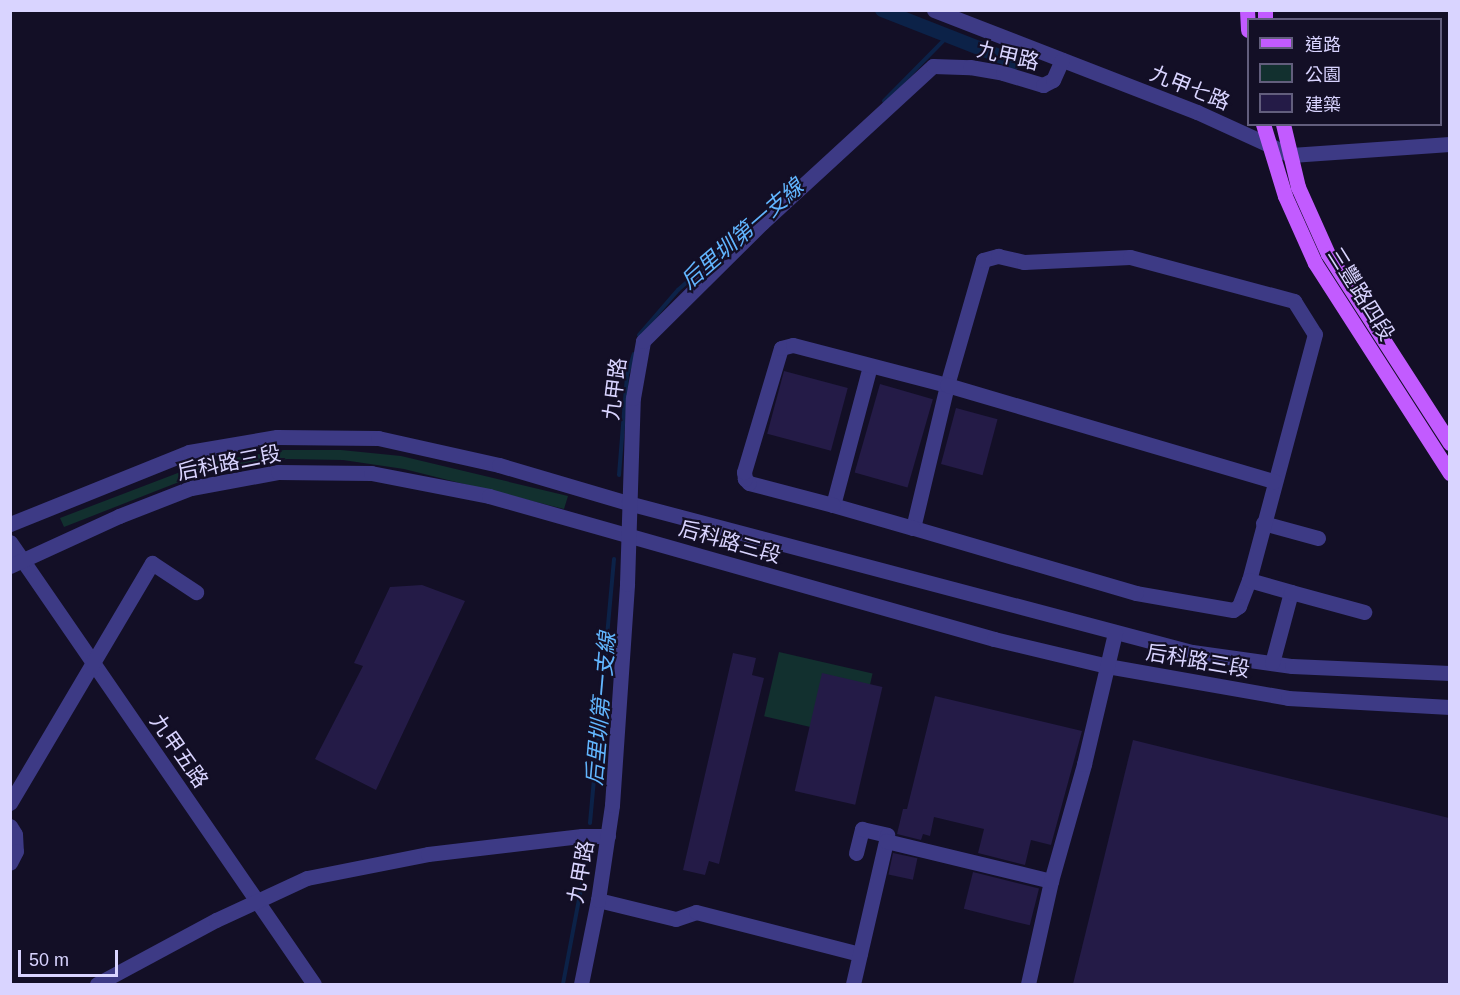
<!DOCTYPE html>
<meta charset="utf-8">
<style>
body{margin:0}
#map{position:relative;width:1460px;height:995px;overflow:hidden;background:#130f26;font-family:Arial,"Noto Sans TC",sans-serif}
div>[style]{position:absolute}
.green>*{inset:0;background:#12302f;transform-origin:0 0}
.stream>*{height:4px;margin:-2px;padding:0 2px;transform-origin:2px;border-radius:2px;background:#0c2248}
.canal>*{height:14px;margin:-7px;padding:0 7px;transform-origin:7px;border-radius:7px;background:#0c2248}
.building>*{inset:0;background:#241b47;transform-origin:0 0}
.minor>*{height:15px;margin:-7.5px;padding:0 7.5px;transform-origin:7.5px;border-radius:7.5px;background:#3d3a85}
.major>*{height:15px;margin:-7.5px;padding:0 7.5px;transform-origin:7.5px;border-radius:7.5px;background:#c25bff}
span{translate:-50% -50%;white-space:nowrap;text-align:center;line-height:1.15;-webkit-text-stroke:4.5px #130f26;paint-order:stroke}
.street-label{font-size:21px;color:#d9d4ff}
.water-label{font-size:22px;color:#62b6ff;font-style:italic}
.frame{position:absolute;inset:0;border:12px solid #d9d4ff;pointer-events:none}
.legend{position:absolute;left:1247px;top:18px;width:195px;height:108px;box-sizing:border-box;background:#130f26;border:2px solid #625e7d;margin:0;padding:8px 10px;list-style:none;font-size:18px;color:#d9d4ff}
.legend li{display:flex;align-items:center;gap:12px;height:30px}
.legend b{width:30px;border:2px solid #625e7d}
.scale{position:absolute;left:18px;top:950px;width:100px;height:27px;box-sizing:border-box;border:3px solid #d9d4ff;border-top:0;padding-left:8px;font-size:18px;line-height:21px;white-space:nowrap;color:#d9d4ff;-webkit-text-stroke:4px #130f26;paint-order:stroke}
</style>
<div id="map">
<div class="green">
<div style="clip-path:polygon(284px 450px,341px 450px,401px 456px,568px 496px,564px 509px,404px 469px,343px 460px,287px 459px,207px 471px,64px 527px,60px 518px,204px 463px)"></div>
<div style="left:779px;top:652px;width:96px;height:66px;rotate:13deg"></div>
</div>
<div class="stream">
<div style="left:884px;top:101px;width:91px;rotate:-45.4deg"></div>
<div style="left:639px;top:335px;width:60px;rotate:-49.1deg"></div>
<div style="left:678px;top:290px;width:71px;rotate:-41.6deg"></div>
<div style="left:619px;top:475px;width:100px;rotate:-85.4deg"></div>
<div style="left:627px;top:375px;width:22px;rotate:-72deg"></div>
<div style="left:590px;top:823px;width:265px;rotate:-84.8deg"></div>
<div style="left:563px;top:984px;width:139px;rotate:-79.3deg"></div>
</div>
<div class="canal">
<div style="left:882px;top:10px;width:143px;rotate:21.4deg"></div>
</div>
<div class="building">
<div style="left:784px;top:371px;width:66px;height:65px;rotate:15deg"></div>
<div style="left:880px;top:384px;width:55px;height:92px;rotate:16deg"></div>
<div style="left:956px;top:408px;width:43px;height:58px;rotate:15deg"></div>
<div style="clip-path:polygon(422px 585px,465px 601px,376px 790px,315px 759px,363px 666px,354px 663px,390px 587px)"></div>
<div style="clip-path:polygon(733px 653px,756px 658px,752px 675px,764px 678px,719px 864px,709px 861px,705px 875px,683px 870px)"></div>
<div style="left:822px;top:673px;width:62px;height:121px;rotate:13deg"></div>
<div style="clip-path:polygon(935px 696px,1082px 731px,1051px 845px,1031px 840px,1025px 865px,978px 853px,984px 829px,934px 817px,930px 836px,923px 834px,921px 840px,897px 834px,903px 809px,907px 809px)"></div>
<div style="clip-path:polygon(1133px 740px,1449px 818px,1449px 984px,1073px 984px)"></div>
<div style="left:893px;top:853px;width:25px;height:22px;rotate:12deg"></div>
<div style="left:973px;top:872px;width:68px;height:38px;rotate:14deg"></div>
</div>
<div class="minor">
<div style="left:934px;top:10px;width:282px;rotate:21.2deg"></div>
<div style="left:1197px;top:112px;width:103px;rotate:24.6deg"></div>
<div style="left:1291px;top:155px;width:159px;rotate:-4deg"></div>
<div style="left:833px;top:505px;width:144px;rotate:-75.1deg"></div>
<div style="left:1263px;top:523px;width:57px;rotate:15.3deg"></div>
<div style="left:10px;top:524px;width:193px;rotate:-21.9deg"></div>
<div style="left:189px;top:452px;width:89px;rotate:-9.7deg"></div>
<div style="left:277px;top:437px;width:101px;rotate:0.6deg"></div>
<div style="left:378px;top:438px;width:124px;rotate:12.6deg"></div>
<div style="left:499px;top:465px;width:134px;rotate:16.4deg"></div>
<div style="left:628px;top:503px;width:583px;rotate:14.8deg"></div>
<div style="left:1192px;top:652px;width:101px;rotate:8deg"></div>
<div style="left:1292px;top:666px;width:158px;rotate:2.5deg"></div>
<div style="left:913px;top:528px;width:147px;rotate:-76.6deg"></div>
<div style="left:947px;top:385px;width:130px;rotate:-73.9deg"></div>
<div style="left:983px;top:260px;width:16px;rotate:-15deg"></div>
<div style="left:998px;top:256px;width:27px;rotate:13deg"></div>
<div style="left:1024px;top:262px;width:106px;rotate:-2.7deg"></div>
<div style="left:1130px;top:257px;width:170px;rotate:15deg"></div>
<div style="left:1294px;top:301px;width:39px;rotate:58deg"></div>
<div style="left:1315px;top:334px;width:255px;rotate:105deg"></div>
<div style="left:1249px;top:580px;width:28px;rotate:111deg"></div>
<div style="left:1239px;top:606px;width:7px;rotate:146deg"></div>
<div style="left:1233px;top:610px;width:98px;rotate:-170.1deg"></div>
<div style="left:1136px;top:593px;width:232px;rotate:-163.7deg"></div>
<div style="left:913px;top:528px;width:83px;rotate:-164deg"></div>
<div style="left:833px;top:505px;width:87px;rotate:-165.3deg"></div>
<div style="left:749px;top:483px;width:6px;rotate:-135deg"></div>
<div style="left:745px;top:479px;width:7px;rotate:-98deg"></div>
<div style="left:744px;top:472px;width:129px;rotate:-73.4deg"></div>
<div style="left:781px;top:348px;width:12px;rotate:-14deg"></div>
<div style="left:793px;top:345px;width:159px;rotate:14.6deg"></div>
<div style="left:947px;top:385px;width:341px;rotate:16.4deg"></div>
<div style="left:10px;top:542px;width:536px;rotate:55.48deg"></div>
<div style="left:10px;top:566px;width:120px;rotate:-24.6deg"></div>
<div style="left:119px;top:516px;width:77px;rotate:-21.3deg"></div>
<div style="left:191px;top:488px;width:88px;rotate:-10.4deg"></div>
<div style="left:278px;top:472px;width:93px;rotate:0.6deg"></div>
<div style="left:371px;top:473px;width:120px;rotate:11deg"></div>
<div style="left:489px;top:496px;width:525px;rotate:15.81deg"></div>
<div style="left:994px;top:639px;width:116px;rotate:13.4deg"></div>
<div style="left:1107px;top:666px;width:184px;rotate:10deg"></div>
<div style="left:1288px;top:698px;width:162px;rotate:3.2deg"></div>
<div style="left:1249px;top:580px;width:44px;rotate:15.9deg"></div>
<div style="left:1272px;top:663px;width:73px;rotate:-75deg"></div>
<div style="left:1291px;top:592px;width:76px;rotate:15.3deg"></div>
<div style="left:10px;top:803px;width:279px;rotate:-59.4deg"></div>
<div style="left:152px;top:563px;width:53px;rotate:33.4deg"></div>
<div style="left:10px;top:826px;width:9px;rotate:58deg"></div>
<div style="left:15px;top:834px;width:17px;rotate:87deg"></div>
<div style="left:16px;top:851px;width:13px;rotate:117deg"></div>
<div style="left:856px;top:853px;width:25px;rotate:-76deg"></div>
<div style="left:862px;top:829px;width:26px;rotate:13deg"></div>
<div style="left:887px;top:835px;width:6px;rotate:99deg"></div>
<div style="left:598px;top:900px;width:80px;rotate:13.7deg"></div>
<div style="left:676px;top:919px;width:21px;rotate:-19deg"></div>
<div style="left:696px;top:912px;width:169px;rotate:14.4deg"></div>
<div style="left:97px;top:984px;width:135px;rotate:-28.3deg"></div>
<div style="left:216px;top:920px;width:100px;rotate:-24.8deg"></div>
<div style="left:307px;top:878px;width:123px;rotate:-11.2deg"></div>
<div style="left:428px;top:854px;width:155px;rotate:-6.7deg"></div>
<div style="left:582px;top:836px;width:26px"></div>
<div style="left:581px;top:984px;width:86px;rotate:-78.6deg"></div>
<div style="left:598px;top:900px;width:96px;rotate:-81.6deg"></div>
<div style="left:612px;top:805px;width:222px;rotate:-86.1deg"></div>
<div style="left:627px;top:584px;width:186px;rotate:-88.2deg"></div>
<div style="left:633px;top:398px;width:58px;rotate:-80deg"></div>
<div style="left:643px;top:341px;width:168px;rotate:-44.8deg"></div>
<div style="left:762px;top:223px;width:232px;rotate:-42.6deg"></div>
<div style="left:933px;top:66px;width:37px;rotate:2deg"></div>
<div style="left:970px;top:67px;width:34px;rotate:10deg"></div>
<div style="left:1003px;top:73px;width:42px;rotate:16.7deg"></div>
<div style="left:1043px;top:85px;width:11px;rotate:-27deg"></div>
<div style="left:1053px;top:80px;width:22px;rotate:-66deg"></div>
<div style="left:853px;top:984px;width:147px;rotate:-77deg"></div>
<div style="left:886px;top:841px;width:170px;rotate:13.6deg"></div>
<div style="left:1028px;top:984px;width:106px;rotate:-77.4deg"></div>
<div style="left:1051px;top:881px;width:122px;rotate:-74.2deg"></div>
<div style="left:1084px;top:764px;width:135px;rotate:-76.7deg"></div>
</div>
<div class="major">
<div style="left:1247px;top:10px;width:20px;rotate:87deg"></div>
<div style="left:1265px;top:10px;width:10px;rotate:90deg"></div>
<div style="left:1263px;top:124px;width:75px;rotate:73deg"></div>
<div style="left:1285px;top:196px;width:73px;rotate:65.9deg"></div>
<div style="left:1315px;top:263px;width:250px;rotate:57.3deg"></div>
<div style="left:1283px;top:124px;width:65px;rotate:76.6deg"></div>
<div style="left:1298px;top:187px;width:73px;rotate:65.9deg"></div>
<div style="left:1328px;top:254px;width:225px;rotate:57.2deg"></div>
</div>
<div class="street-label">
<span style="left:1008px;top:56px;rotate:13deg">九甲路</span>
<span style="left:1190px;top:88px;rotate:22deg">九甲七路</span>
<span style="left:1361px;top:294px;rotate:58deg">三豐路四段</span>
<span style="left:615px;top:389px;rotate:-83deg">九甲路</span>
<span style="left:229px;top:463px;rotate:-11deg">后科路三段</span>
<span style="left:730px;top:542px;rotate:16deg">后科路三段</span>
<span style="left:1198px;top:661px;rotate:10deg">后科路三段</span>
<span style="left:179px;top:751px;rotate:55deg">九甲五路</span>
<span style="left:581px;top:872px;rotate:-80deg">九甲路</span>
</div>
<div class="water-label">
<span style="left:742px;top:234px;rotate:-41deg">后里圳第一支線</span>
<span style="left:601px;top:709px;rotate:-85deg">后里圳第一支線</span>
</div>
<div class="frame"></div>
<ul class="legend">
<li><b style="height:8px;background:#c25bff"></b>道路</li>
<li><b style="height:16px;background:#12302f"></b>公園</li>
<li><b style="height:16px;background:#241b47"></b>建築</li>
</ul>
<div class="scale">50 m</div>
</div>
